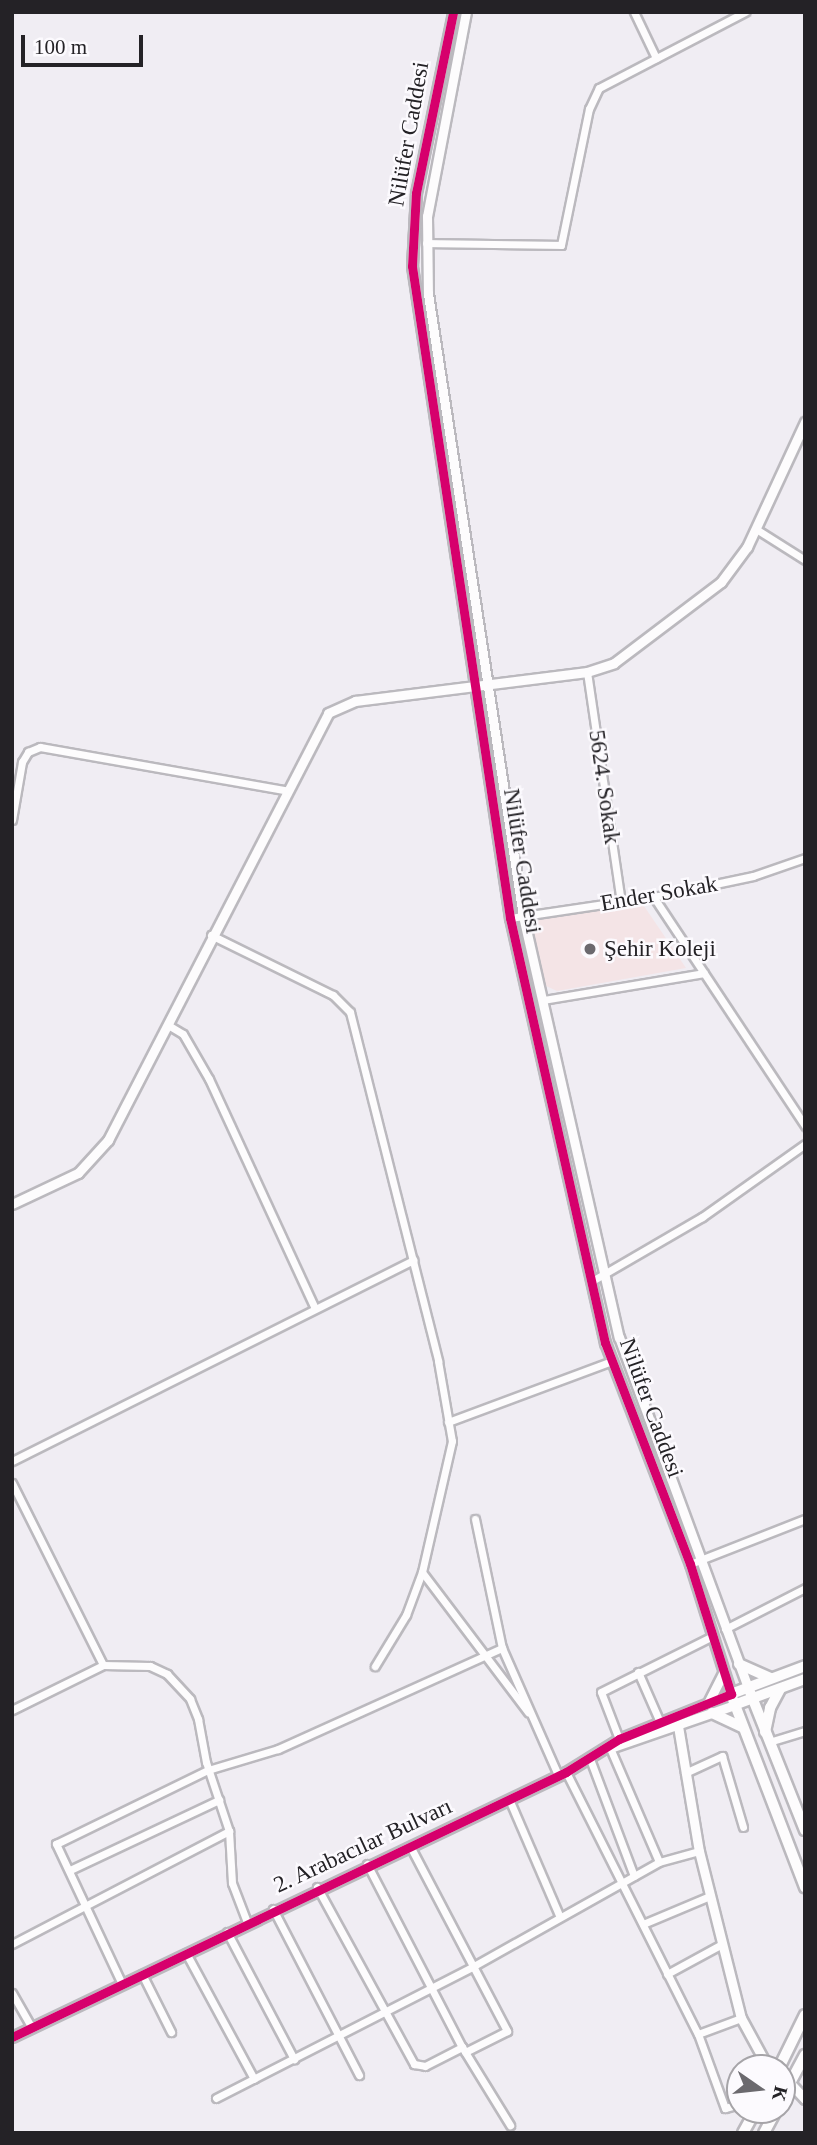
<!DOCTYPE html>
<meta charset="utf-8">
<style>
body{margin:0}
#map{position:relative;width:817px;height:2145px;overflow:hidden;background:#f0edf3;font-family:Georgia,serif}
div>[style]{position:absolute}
.education>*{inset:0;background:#f4e4e6}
.roads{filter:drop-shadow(2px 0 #bbb9be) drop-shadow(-2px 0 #bbb9be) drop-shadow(0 2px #bbb9be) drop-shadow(0 -2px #bbb9be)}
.minor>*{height:7px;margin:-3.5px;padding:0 3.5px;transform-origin:3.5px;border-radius:3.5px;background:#fdfcfd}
.tertiary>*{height:9px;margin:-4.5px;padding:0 4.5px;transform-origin:4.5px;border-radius:4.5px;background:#fdfcfd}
.secondary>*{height:10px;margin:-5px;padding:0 5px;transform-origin:5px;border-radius:5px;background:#fdfcfd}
.primary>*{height:10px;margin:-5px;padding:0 5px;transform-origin:5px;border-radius:5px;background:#fdfcfd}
.cycleway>*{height:9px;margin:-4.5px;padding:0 4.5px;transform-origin:4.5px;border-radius:4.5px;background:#d6006c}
.dots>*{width:19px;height:19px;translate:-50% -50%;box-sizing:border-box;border:4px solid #fcfafe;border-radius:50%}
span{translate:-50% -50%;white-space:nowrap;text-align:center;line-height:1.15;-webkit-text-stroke:5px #fcfafe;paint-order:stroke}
.street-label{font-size:23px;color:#242226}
.poi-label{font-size:23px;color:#242226}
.left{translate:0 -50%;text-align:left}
.frame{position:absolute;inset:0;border:14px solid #242226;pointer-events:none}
.north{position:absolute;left:726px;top:2054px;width:70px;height:70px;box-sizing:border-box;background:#fcfafe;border:2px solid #a6a4a8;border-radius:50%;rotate:104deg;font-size:19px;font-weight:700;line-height:28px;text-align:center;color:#242226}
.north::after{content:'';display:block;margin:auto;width:24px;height:32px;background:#6b696e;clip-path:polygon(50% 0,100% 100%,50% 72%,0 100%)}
.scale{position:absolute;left:21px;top:35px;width:122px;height:32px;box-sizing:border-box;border:4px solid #242226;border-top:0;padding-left:9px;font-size:21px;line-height:24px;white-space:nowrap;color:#242226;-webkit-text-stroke:5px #fcfafe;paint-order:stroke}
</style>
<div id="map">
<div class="education">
<div style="clip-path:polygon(642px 903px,686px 968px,557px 991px,544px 985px,530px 921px)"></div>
</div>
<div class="roads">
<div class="minor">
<div style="left:634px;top:12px;width:51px;rotate:64.4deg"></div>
<div style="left:426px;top:243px;width:135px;rotate:0.8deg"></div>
<div style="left:561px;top:245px;width:139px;rotate:-78.4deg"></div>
<div style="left:589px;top:109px;width:23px;rotate:-65deg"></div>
<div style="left:599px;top:88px;width:165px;rotate:-27.5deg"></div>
<div style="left:756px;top:529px;width:58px;rotate:32.3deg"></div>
<div style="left:587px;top:672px;width:232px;rotate:81.6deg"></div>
<div style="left:12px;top:820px;width:59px;rotate:-80.2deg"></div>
<div style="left:22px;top:762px;width:12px;rotate:-59deg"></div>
<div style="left:28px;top:752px;width:13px;rotate:-23deg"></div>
<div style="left:40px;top:747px;width:249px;rotate:10deg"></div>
<div style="left:653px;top:896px;width:276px;rotate:56.5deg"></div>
<div style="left:510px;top:918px;width:155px;rotate:-8.5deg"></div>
<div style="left:663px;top:895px;width:92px;rotate:-11.9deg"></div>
<div style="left:753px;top:876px;width:55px;rotate:-19.1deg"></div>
<div style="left:211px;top:935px;width:136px;rotate:26.2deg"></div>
<div style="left:333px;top:995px;width:24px;rotate:45deg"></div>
<div style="left:350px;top:1012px;width:360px;rotate:75.8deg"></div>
<div style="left:438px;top:1361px;width:81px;rotate:80.1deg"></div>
<div style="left:452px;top:1441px;width:134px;rotate:102.9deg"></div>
<div style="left:422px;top:1572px;width:46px;rotate:110.4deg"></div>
<div style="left:406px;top:1615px;width:60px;rotate:121.3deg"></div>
<div style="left:543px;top:1000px;width:163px;rotate:-9.5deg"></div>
<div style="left:168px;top:1025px;width:17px;rotate:31deg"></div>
<div style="left:183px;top:1034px;width:52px;rotate:60deg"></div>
<div style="left:209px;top:1079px;width:252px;rotate:65.2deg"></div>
<div style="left:592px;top:1281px;width:127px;rotate:-30.2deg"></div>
<div style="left:702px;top:1217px;width:126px;rotate:-35.3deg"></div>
<div style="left:448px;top:1422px;width:175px;rotate:-20.4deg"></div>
<div style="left:12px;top:1461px;width:449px;rotate:-26.6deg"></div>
<div style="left:12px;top:1483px;width:203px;rotate:63.4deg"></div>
<div style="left:475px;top:1519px;width:132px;rotate:78.2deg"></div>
<div style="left:502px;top:1648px;width:139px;rotate:66.2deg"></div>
<div style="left:690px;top:1564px;width:123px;rotate:-21.4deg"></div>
<div style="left:422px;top:1572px;width:176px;rotate:52.9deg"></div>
<div style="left:725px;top:1629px;width:90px;rotate:-27.1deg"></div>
<div style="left:638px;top:1672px;width:55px;rotate:66.3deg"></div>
<div style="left:12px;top:1710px;width:102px;rotate:-26.3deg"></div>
<div style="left:103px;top:1665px;width:47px;rotate:1.2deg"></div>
<div style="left:150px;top:1666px;width:19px;rotate:25deg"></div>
<div style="left:167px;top:1674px;width:34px;rotate:47deg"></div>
<div style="left:190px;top:1699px;width:22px;rotate:68deg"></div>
<div style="left:198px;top:1719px;width:44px;rotate:79.5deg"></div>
<div style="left:206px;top:1762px;width:73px;rotate:71.6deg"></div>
<div style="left:229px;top:1831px;width:52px;rotate:86.7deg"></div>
<div style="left:232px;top:1883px;width:42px;rotate:69deg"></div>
<div style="left:619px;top:1739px;width:50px;rotate:-111deg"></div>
<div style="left:601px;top:1692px;width:123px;rotate:-26.6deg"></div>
<div style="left:769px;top:1742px;width:38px;rotate:-17deg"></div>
<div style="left:610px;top:1748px;width:124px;rotate:66.7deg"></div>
<div style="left:590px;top:1759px;width:125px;rotate:69.4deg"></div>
<div style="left:566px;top:1772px;width:293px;rotate:63.3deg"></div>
<div style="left:698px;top:2034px;width:79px;rotate:70deg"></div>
<div style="left:725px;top:2108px;width:16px;rotate:-15deg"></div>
<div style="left:685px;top:1773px;width:41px;rotate:-24.7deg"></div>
<div style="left:722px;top:1756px;width:74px;rotate:73.5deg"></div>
<div style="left:509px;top:1799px;width:126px;rotate:66.7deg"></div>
<div style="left:410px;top:1846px;width:209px;rotate:62.3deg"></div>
<div style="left:507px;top:2031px;width:47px;rotate:153.4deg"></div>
<div style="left:367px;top:1864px;width:206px;rotate:62.6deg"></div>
<div style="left:462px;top:2047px;width:92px;rotate:58.4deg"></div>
<div style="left:70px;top:1870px;width:165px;rotate:-25.2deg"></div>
<div style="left:317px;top:1887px;width:202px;rotate:61.3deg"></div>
<div style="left:414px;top:2064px;width:11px;rotate:10deg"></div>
<div style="left:425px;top:2066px;width:42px;rotate:-27.2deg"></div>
<div style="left:273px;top:1909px;width:187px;rotate:62.6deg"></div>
<div style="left:643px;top:1924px;width:73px;rotate:-22.7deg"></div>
<div style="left:227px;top:1932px;width:144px;rotate:62.2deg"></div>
<div style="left:12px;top:1944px;width:245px;rotate:-27.5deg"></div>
<div style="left:186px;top:1953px;width:143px;rotate:61.6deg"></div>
<div style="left:142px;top:1974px;width:65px;rotate:63.4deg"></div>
<div style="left:667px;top:1974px;width:63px;rotate:-28.6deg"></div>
<div style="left:122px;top:1984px;width:155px;rotate:-115.2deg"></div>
<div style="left:56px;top:1844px;width:169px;rotate:-26deg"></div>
<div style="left:208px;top:1770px;width:73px;rotate:-16.7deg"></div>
<div style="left:278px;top:1749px;width:246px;rotate:-24.3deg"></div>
<div style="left:12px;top:1993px;width:40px;rotate:60.3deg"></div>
<div style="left:698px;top:2034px;width:46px;rotate:-20.4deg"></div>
<div style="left:216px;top:2098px;width:288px;rotate:-27.1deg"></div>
<div style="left:472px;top:1967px;width:214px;rotate:-29.3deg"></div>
<div style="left:659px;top:1862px;width:41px;rotate:-15.4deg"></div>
</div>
<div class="tertiary">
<div style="left:466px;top:12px;width:208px;rotate:100.8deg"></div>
<div style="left:427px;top:216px;width:78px;rotate:89.3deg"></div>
<div style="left:428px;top:294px;width:629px;rotate:81.32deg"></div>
<div style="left:523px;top:916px;width:432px;rotate:77.2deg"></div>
<div style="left:619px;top:1337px;width:373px;rotate:69.8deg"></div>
<div style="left:12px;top:1204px;width:73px;rotate:-25.2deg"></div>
<div style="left:78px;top:1173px;width:45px;rotate:-47.7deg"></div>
<div style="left:108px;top:1140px;width:480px;rotate:-62.7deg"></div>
<div style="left:328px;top:713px;width:30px;rotate:-24deg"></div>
<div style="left:355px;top:701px;width:234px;rotate:-7.1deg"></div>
<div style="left:587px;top:672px;width:28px;rotate:-18deg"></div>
<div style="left:614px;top:663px;width:134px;rotate:-37.1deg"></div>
<div style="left:721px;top:582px;width:44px;rotate:-53.4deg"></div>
<div style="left:747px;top:547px;width:138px;rotate:-65.1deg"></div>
<div style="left:709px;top:1701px;width:31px;rotate:-63deg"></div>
<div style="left:678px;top:1726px;width:127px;rotate:80.5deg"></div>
<div style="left:699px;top:1851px;width:172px;rotate:75.9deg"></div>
<div style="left:741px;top:2018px;width:50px;rotate:61.4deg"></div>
<div style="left:765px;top:2062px;width:11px;rotate:34deg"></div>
<div style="left:610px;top:1748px;width:131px;rotate:-19.1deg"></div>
<div style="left:12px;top:2037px;width:614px;rotate:-25.56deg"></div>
<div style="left:566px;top:1772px;width:62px;rotate:-31.9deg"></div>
<div style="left:619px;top:1739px;width:121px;rotate:-21.9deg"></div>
<div style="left:731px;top:1694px;width:136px;rotate:-107.5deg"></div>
<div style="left:690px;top:1564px;width:237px;rotate:-111deg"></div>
<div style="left:605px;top:1343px;width:435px;rotate:-102.6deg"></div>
<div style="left:510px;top:918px;width:659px;rotate:-98.55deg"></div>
<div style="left:412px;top:266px;width:73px;rotate:-86.9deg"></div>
<div style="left:416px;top:193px;width:185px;rotate:-78.4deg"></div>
<div style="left:790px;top:2083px;width:22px;rotate:47deg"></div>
</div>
<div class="secondary">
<div style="left:748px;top:1687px;width:154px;rotate:68.3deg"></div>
<div style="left:732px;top:1697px;width:204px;rotate:69deg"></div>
<div style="left:779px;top:2068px;width:59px;rotate:-63.9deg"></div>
<div style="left:782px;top:2098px;width:49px;rotate:-61.9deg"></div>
<div style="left:743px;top:2133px;width:26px;rotate:-61deg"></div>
<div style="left:764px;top:2133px;width:26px;rotate:-62deg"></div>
</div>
<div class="primary">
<div style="left:739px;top:1664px;width:34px;rotate:24deg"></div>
<div style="left:731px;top:1694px;width:79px;rotate:-20.7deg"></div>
<div style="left:734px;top:1705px;width:76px;rotate:-20.1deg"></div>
<div style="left:712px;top:1713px;width:33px;rotate:25deg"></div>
<div style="left:765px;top:1732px;width:25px;rotate:-78deg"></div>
<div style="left:770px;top:1708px;width:21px;rotate:-62deg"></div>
</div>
</div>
<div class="cycleway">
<div style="left:12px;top:2037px;width:614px;rotate:-25.56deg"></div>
<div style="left:566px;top:1772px;width:62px;rotate:-31.9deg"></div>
<div style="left:619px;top:1739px;width:121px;rotate:-21.9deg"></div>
<div style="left:731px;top:1694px;width:136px;rotate:-107.5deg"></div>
<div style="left:690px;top:1564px;width:237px;rotate:-111deg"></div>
<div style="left:605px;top:1343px;width:435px;rotate:-102.6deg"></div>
<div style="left:510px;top:918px;width:659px;rotate:-98.55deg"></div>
<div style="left:412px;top:266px;width:73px;rotate:-86.9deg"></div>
<div style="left:416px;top:193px;width:185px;rotate:-78.4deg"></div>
</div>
<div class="dots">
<div style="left:590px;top:949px;background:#6b696e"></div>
</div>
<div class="street-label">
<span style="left:409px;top:134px;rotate:-80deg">Nilüfer Caddesi</span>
<span style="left:604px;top:787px;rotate:82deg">5624. Sokak</span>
<span style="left:522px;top:861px;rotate:81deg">Nilüfer Caddesi</span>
<span style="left:659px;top:894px;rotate:-10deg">Ender Sokak</span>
<span style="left:651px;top:1408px;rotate:70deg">Nilüfer Caddesi</span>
<span style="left:363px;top:1846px;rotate:-25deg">2. Arabacılar Bulvarı</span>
</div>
<div class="poi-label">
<span class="left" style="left:604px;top:949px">Şehir Koleji</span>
</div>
<div class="frame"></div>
<div class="north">K</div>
<div class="scale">100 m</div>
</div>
